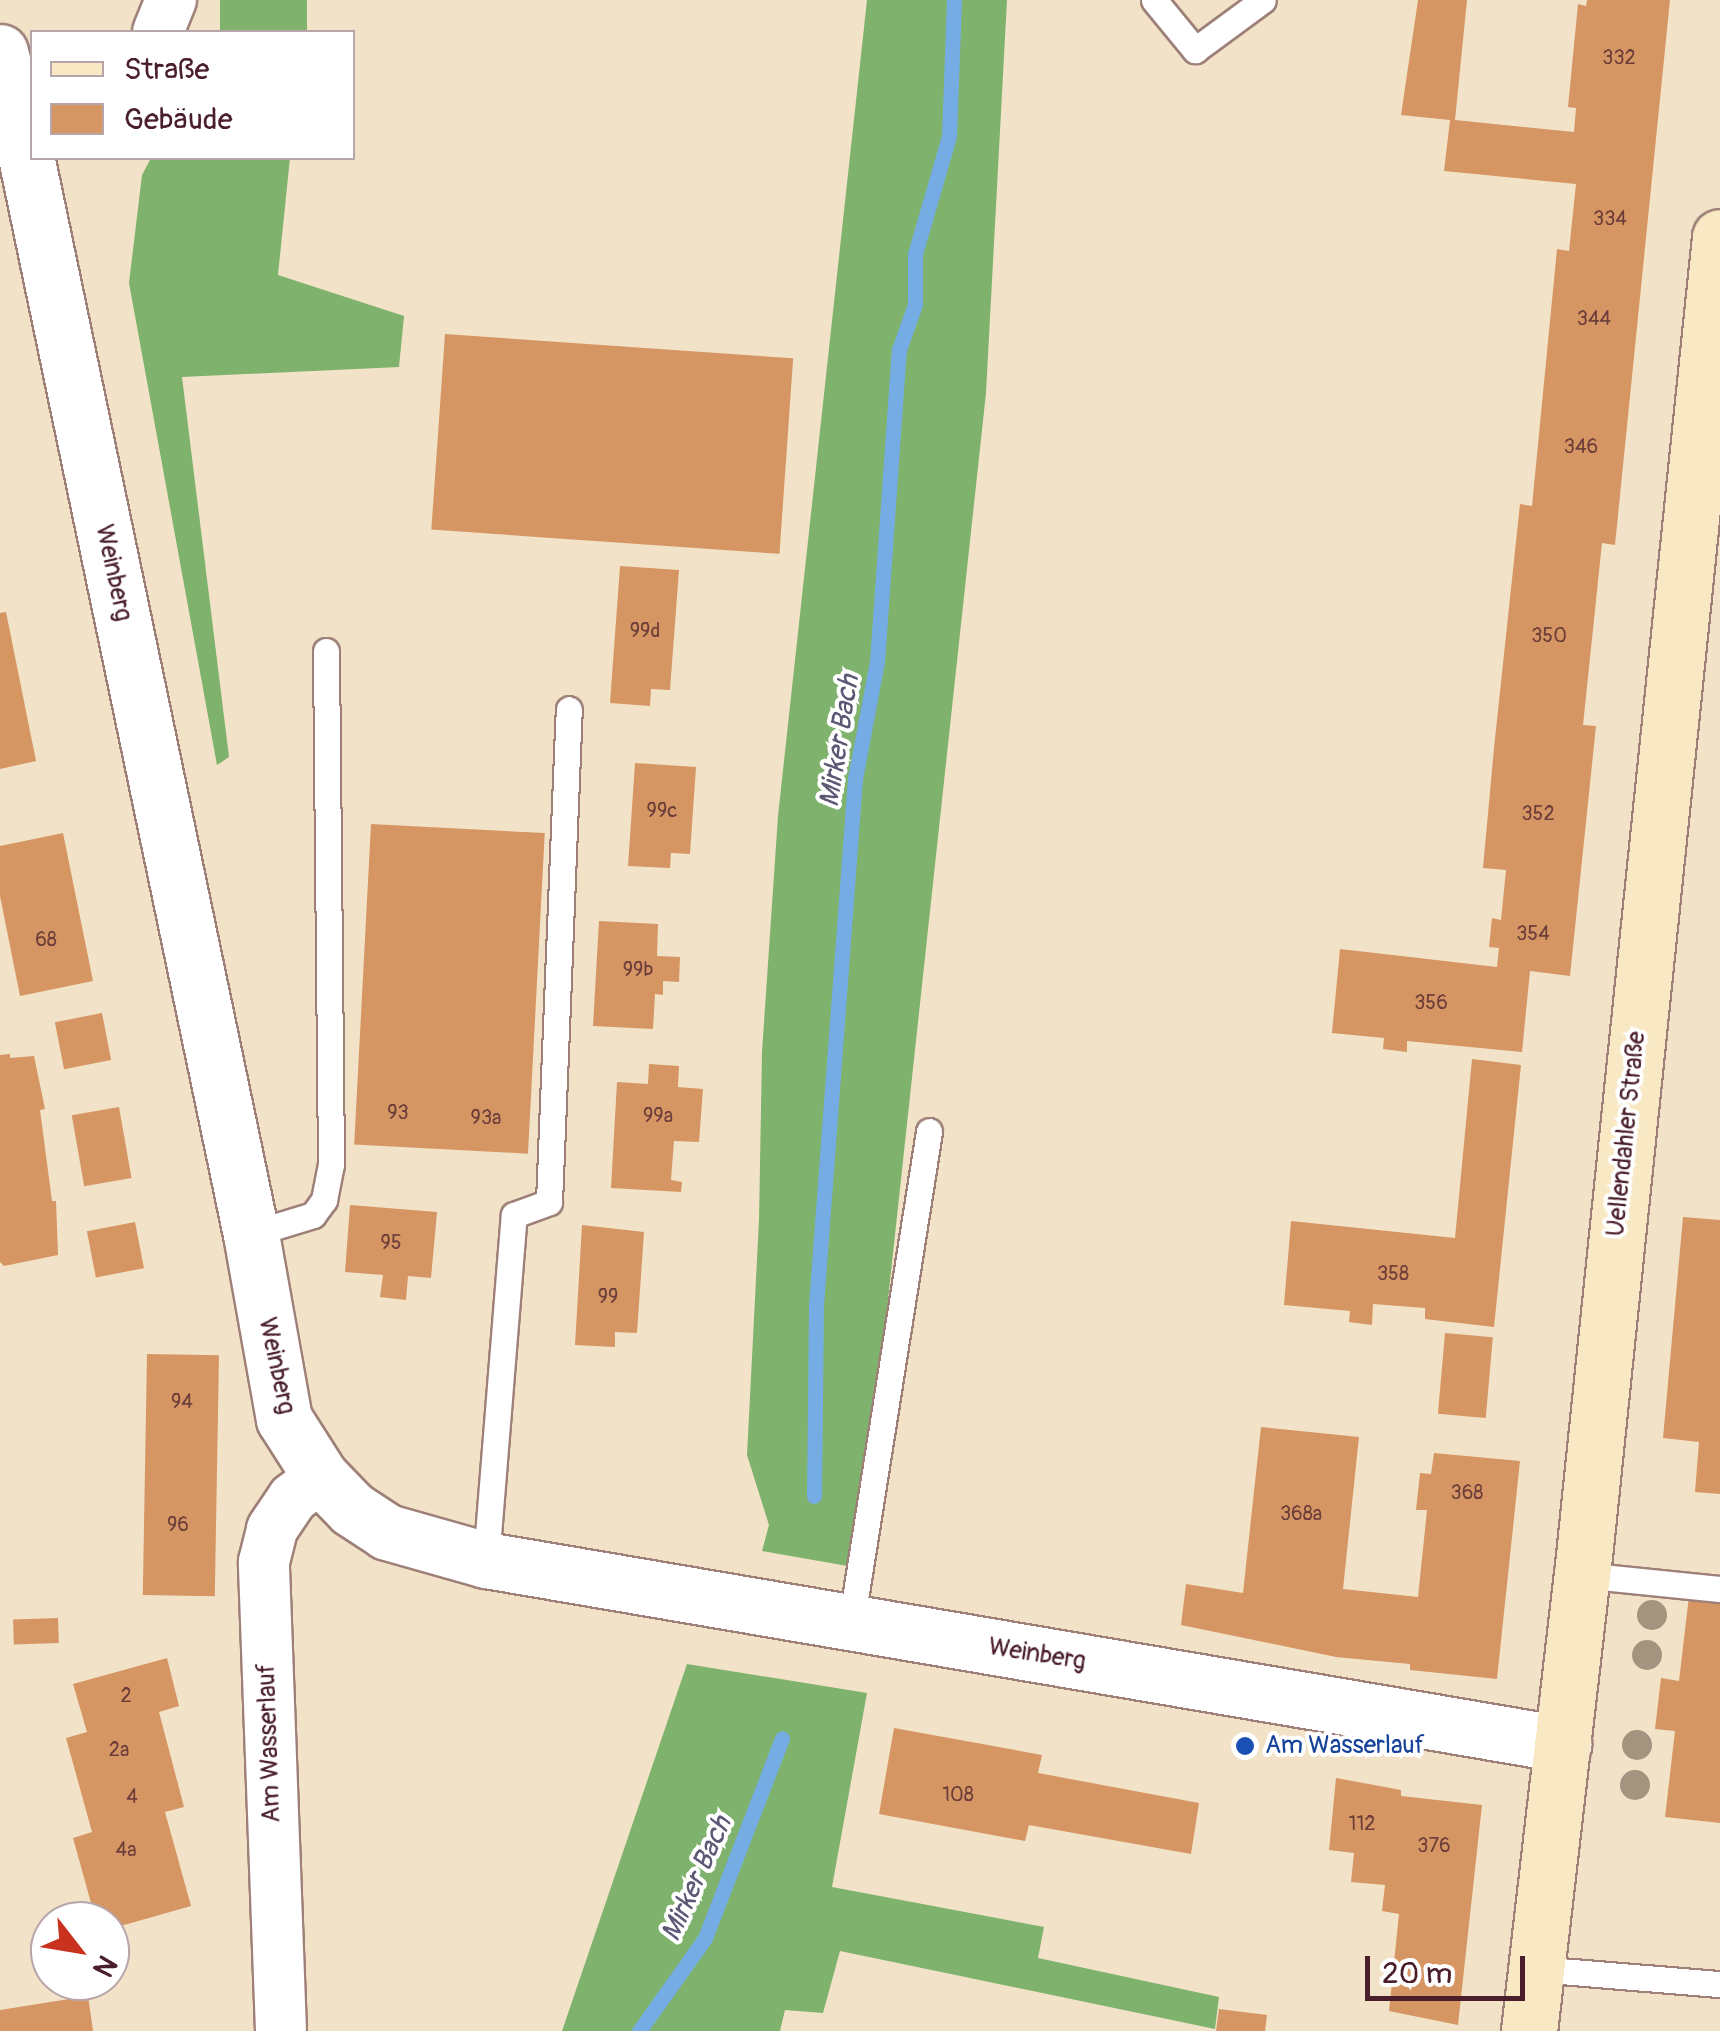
<!DOCTYPE html>
<meta charset="utf-8">
<style>
body{margin:0}
#map{position:relative;width:1720px;height:2031px;overflow:hidden;background:#f2e2c7;font-family:Pangolin,sans-serif}
div>[style]{position:absolute}
.forest>*{inset:0;background:#7eb26d;transform-origin:0 0}
.stream>*{height:15px;margin:-7.5px;padding:0 7.5px;transform-origin:7.5px;border-radius:7.5px;background:#76ace4}
.building>*{inset:0;background:#d69664;transform-origin:0 0}
.roads{filter:drop-shadow(2px 0 #9e8079) drop-shadow(-2px 0 #9e8079) drop-shadow(0 2px #9e8079) drop-shadow(0 -2px #9e8079)}
.service>*{height:25px;margin:-12.5px;padding:0 12.5px;transform-origin:12.5px;border-radius:12.5px;background:#fff}
.minor>*{height:50px;margin:-25px;padding:0 25px;transform-origin:25px;border-radius:25px;background:#fff}
.tertiary>*{height:55px;margin:-27.5px;padding:0 27.5px;transform-origin:27.5px;border-radius:27.5px;background:#fff}
.secondary>*{height:55px;margin:-27.5px;padding:0 27.5px;transform-origin:27.5px;border-radius:27.5px;background:#f8e8c3}
.trees>*{width:30px;height:30px;margin:-15px;border-radius:50%;background:#a3947f}
.dots>*{width:28px;height:28px;translate:-50% -50%;box-sizing:border-box;border:5px solid #fff;border-radius:50%}
span{translate:-50% -50%;white-space:nowrap;text-align:center;line-height:1.15;-webkit-text-stroke:8px #fff;paint-order:stroke}
.number-label{font-size:20px;color:#6d3d39}
.number-label span{-webkit-text-stroke-width:0}
.street-label{font-size:25px;color:#4a1f2b}
.transit-label{font-size:25px;color:#164399}
.left{translate:0 -50%;text-align:left}
.water-label{font-size:28px;color:#5c5775;font-style:italic}
.legend{position:absolute;left:30px;top:30px;width:325px;height:130px;box-sizing:border-box;background:#fff;border:2px solid #b7a5aa;margin:0;padding:12px 18px;list-style:none;font-size:30px;color:#4a1f2b}
.legend li{display:flex;align-items:center;gap:20px;height:50px}
.legend b{width:50px;border:2px solid #b7a5aa}
.north{position:absolute;left:30px;top:1901px;width:100px;height:100px;box-sizing:border-box;background:#fff;border:2px solid #b7a5aa;border-radius:50%;rotate:121deg;font-size:28px;font-weight:700;line-height:40px;text-align:center;color:#4a1f2b}
.north::after{content:'';display:block;margin:auto;width:35px;height:45px;background:#c8321e;clip-path:polygon(50% 0,100% 100%,50% 72%,0 100%)}
.scale{position:absolute;left:1365px;top:1956px;width:160px;height:45px;box-sizing:border-box;border:5px solid #4a1f2b;border-top:0;padding-left:12px;font-size:30px;line-height:35px;white-space:nowrap;color:#4a1f2b;-webkit-text-stroke:8px #fff;paint-order:stroke}
</style>
<div id="map">
<div class="forest">
<div style="left:220px;top:0;width:87px;height:33px"></div>
<div style="clip-path:polygon(867px 0,1007px 0,986px 393px,859px 1568px,762px 1551px,769px 1525px,747px 1455px,759px 1220px,762px 1052px,778px 816px)"></div>
<div style="clip-path:polygon(151px 158px,290px 158px,278px 275px,404px 316px,399px 367px,182px 377px,229px 757px,217px 765px,129px 283px,142px 175px)"></div>
<div style="clip-path:polygon(687px 1664px,867px 1693px,832px 1887px,1044px 1927px,1038px 1958px,1219px 1997px,1215px 2029px,840px 1951px,823px 2013px,785px 2010px,780px 2031px,562px 2031px)"></div>
</div>
<div class="stream">
<div style="left:814px;top:1496px;width:191px;rotate:-89.4deg"></div>
<div style="left:816px;top:1305px;width:527px;rotate:-85.76deg"></div>
<div style="left:855px;top:779px;width:119px;rotate:-79.4deg"></div>
<div style="left:877px;top:662px;width:313px;rotate:-86deg"></div>
<div style="left:899px;top:350px;width:49px;rotate:-70.8deg"></div>
<div style="left:915px;top:304px;width:50px;rotate:-90deg"></div>
<div style="left:915px;top:254px;width:123px;rotate:-73.9deg"></div>
<div style="left:949px;top:136px;width:136px;rotate:-87.9deg"></div>
<div style="left:639px;top:2031px;width:114px;rotate:-54.6deg"></div>
<div style="left:705px;top:1938px;width:214px;rotate:-68.9deg"></div>
</div>
<div class="building">
<div style="clip-path:polygon(1418px 0,1467px 0,1455px 120px,1574px 132px,1576px 108px,1568px 107px,1578px 4px,1586px 6px,1587px 0,1670px 0,1615px 545px,1602px 543px,1583px 725px,1596px 726px,1570px 976px,1530px 971px,1522px 1052px,1407px 1041px,1407px 1052px,1383px 1049px,1384px 1038px,1332px 1033px,1340px 949px,1497px 967px,1499px 948px,1489px 947px,1492px 918px,1501px 920px,1506px 870px,1483px 868px,1494px 748px,1520px 504px,1532px 506px,1557px 249px,1569px 251px,1576px 184px,1444px 171px,1450px 120px,1401px 115px)"></div>
<div style="left:445px;top:334px;width:349px;height:196px;rotate:4deg"></div>
<div style="clip-path:polygon(620px 566px,679px 570px,670px 690px,651px 689px,650px 706px,610px 703px)"></div>
<div style="clip-path:polygon(6px 612px,36px 761px,0 769px,0 613px)"></div>
<div style="clip-path:polygon(635px 763px,696px 767px,690px 854px,671px 853px,670px 868px,628px 866px)"></div>
<div style="left:371px;top:824px;width:174px;height:321px;rotate:3deg"></div>
<div style="clip-path:polygon(63px 833px,93px 981px,20px 996px,0 896px,0 846px)"></div>
<div style="clip-path:polygon(599px 921px,658px 924px,657px 956px,680px 957px,679px 982px,663px 981px,663px 995px,655px 994px,653px 1029px,593px 1026px)"></div>
<div style="left:102px;top:1013px;width:48px;height:48px;rotate:79deg"></div>
<div style="clip-path:polygon(10px 1054px,10px 1058px,34px 1056px,45px 1109px,40px 1110px,52px 1201px,56px 1201px,58px 1255px,4px 1266px,0 1262px,0 1055px)"></div>
<div style="clip-path:polygon(1472px 1059px,1521px 1065px,1494px 1327px,1425px 1319px,1425px 1308px,1373px 1304px,1372px 1325px,1349px 1322px,1350px 1311px,1284px 1305px,1291px 1221px,1455px 1238px)"></div>
<div style="clip-path:polygon(649px 1064px,679px 1066px,678px 1087px,703px 1089px,699px 1142px,674px 1141px,671px 1180px,682px 1182px,681px 1192px,611px 1188px,617px 1082px,648px 1084px)"></div>
<div style="left:119px;top:1107px;width:72px;height:48px;rotate:80deg"></div>
<div style="clip-path:polygon(350px 1205px,437px 1212px,431px 1278px,408px 1276px,406px 1300px,380px 1297px,383px 1275px,345px 1272px)"></div>
<div style="clip-path:polygon(1683px 1217px,1720px 1220px,1720px 1494px,1695px 1492px,1699px 1442px,1663px 1438px)"></div>
<div style="left:135px;top:1222px;width:47px;height:49px;rotate:79deg"></div>
<div style="clip-path:polygon(582px 1225px,644px 1232px,637px 1333px,615px 1332px,615px 1347px,575px 1345px)"></div>
<div style="left:1445px;top:1333px;width:48px;height:81px;rotate:5deg"></div>
<div style="left:147px;top:1354px;width:72px;height:241px;rotate:1deg"></div>
<div style="clip-path:polygon(1261px 1427px,1359px 1437px,1343px 1589px,1418px 1597px,1427px 1510px,1416px 1510px,1420px 1473px,1431px 1474px,1434px 1453px,1520px 1461px,1497px 1679px,1410px 1670px,1410px 1664px,1336px 1657px,1181px 1625px,1186px 1584px,1243px 1593px)"></div>
<div style="clip-path:polygon(1689px 1596px,1720px 1599px,1720px 1823px,1665px 1817px,1675px 1731px,1655px 1729px,1661px 1678px,1679px 1681px)"></div>
<div style="left:58px;top:1618px;width:25px;height:45px;rotate:88deg"></div>
<div style="clip-path:polygon(167px 1658px,179px 1706px,159px 1712px,184px 1807px,165px 1812px,191px 1906px,110px 1929px,110px 1921px,96px 1921px,73px 1838px,92px 1832px,66px 1738px,87px 1732px,73px 1684px)"></div>
<div style="clip-path:polygon(894px 1728px,1042px 1755px,1038px 1773px,1199px 1803px,1191px 1854px,1029px 1825px,1025px 1841px,879px 1814px)"></div>
<div style="clip-path:polygon(1336px 1778px,1401px 1790px,1401px 1796px,1482px 1805px,1458px 2025px,1389px 2011px,1399px 1914px,1382px 1911px,1385px 1885px,1351px 1882px,1354px 1853px,1329px 1850px)"></div>
<div style="clip-path:polygon(88px 1996px,93px 2031px,0 2031px,0 2010px)"></div>
<div style="clip-path:polygon(1219px 2009px,1267px 2015px,1265px 2031px,1216px 2031px)"></div>
</div>
<div class="roads">
<div class="service">
<div style="left:1154px;top:0;width:65px;rotate:50.6deg"></div>
<div style="left:1195px;top:50px;width:84px;rotate:-36.3deg"></div>
<div style="left:251px;top:1234px;width:65px;rotate:-17deg"></div>
<div style="left:313px;top:1215px;width:19px;rotate:-54deg"></div>
<div style="left:324px;top:1200px;width:36px;rotate:-79deg"></div>
<div style="left:331px;top:1165px;width:514px;rotate:-90.56deg"></div>
<div style="left:486px;top:1560px;width:346px;rotate:-85.4deg"></div>
<div style="left:514px;top:1215px;width:37px;rotate:-20deg"></div>
<div style="left:549px;top:1202px;width:493px;rotate:-87.7deg"></div>
<div style="left:1582px;top:1575px;width:139px;rotate:5.8deg"></div>
<div style="left:851px;top:1624px;width:499px;rotate:-81deg"></div>
<div style="left:1536px;top:1969px;width:185px;rotate:4.7deg"></div>
</div>
<div class="minor">
<div style="left:158px;top:32px;width:35px;rotate:-68deg"></div>
<div style="left:281px;top:2031px;width:469px;rotate:-92.1deg"></div>
<div style="left:264px;top:1562px;width:34px;rotate:-76deg"></div>
<div style="left:272px;top:1529px;width:37px;rotate:-56deg"></div>
<div style="left:293px;top:1498px;width:35px;rotate:-37deg"></div>
</div>
<div class="tertiary">
<div style="left:0;top:52px;width:93px;rotate:75.7deg"></div>
<div style="left:23px;top:142px;width:1116px;rotate:78.21deg"></div>
<div style="left:251px;top:1234px;width:188px;rotate:79.9deg"></div>
<div style="left:284px;top:1419px;width:69px;rotate:57.5deg"></div>
<div style="left:321px;top:1477px;width:45px;rotate:45.9deg"></div>
<div style="left:352px;top:1509px;width:42px;rotate:33.3deg"></div>
<div style="left:387px;top:1532px;width:103px;rotate:15.8deg"></div>
<div style="left:486px;top:1560px;width:1093px;rotate:9.7deg"></div>
</div>
<div class="secondary">
<div style="left:1529px;top:2031px;width:459px;rotate:-83.4deg"></div>
<div style="left:1582px;top:1575px;width:1345px;rotate:-84.11deg"></div>
</div>
</div>
<div class="trees">
<div style="left:1652px;top:1615px"></div>
<div style="left:1647px;top:1655px"></div>
<div style="left:1637px;top:1745px"></div>
<div style="left:1635px;top:1785px"></div>
</div>
<div class="dots">
<div style="left:1245px;top:1746px;background:#1a4fb4"></div>
</div>
<div class="number-label">
<span style="left:1619px;top:57px">332</span>
<span style="left:1610px;top:218px">334</span>
<span style="left:1594px;top:318px">344</span>
<span style="left:1581px;top:446px">346</span>
<span style="left:645px;top:630px">99d</span>
<span style="left:1549px;top:635px">350</span>
<span style="left:662px;top:810px">99c</span>
<span style="left:1538px;top:813px">352</span>
<span style="left:1533px;top:933px">354</span>
<span style="left:46px;top:939px">68</span>
<span style="left:638px;top:969px">99b</span>
<span style="left:1431px;top:1002px">356</span>
<span style="left:398px;top:1112px">93</span>
<span style="left:658px;top:1115px">99a</span>
<span style="left:486px;top:1117px">93a</span>
<span style="left:391px;top:1242px">95</span>
<span style="left:1393px;top:1273px">358</span>
<span style="left:608px;top:1296px">99</span>
<span style="left:182px;top:1401px">94</span>
<span style="left:1467px;top:1492px">368</span>
<span style="left:1301px;top:1513px">368a</span>
<span style="left:178px;top:1524px">96</span>
<span style="left:126px;top:1695px">2</span>
<span style="left:119px;top:1749px">2a</span>
<span style="left:958px;top:1794px">108</span>
<span style="left:132px;top:1796px">4</span>
<span style="left:1362px;top:1823px">112</span>
<span style="left:1434px;top:1845px">376</span>
<span style="left:126px;top:1849px">4a</span>
</div>
<div class="street-label">
<span style="left:113px;top:573px;rotate:78deg">Weinberg</span>
<span style="left:1627px;top:1134px;rotate:-84deg">Uellendahler Straße</span>
<span style="left:276px;top:1366px;rotate:78deg">Weinberg</span>
<span style="left:1037px;top:1655px;rotate:9deg">Weinberg</span>
<span style="left:270px;top:1743px;rotate:-92deg">Am Wasserlauf</span>
</div>
<div class="transit-label">
<span class="left" style="left:1265px;top:1746px">Am Wasserlauf</span>
</div>
<div class="water-label">
<span style="left:840px;top:741px;rotate:-81deg">Mirker Bach</span>
<span style="left:697px;top:1879px;rotate:-66deg">Mirker Bach</span>
</div>
<ul class="legend">
<li><b style="height:12px;background:#f8e8c3"></b>Straße</li>
<li><b style="height:28px;background:#d69664"></b>Gebäude</li>
</ul>
<div class="north">N</div>
<div class="scale">20 m</div>
</div>
